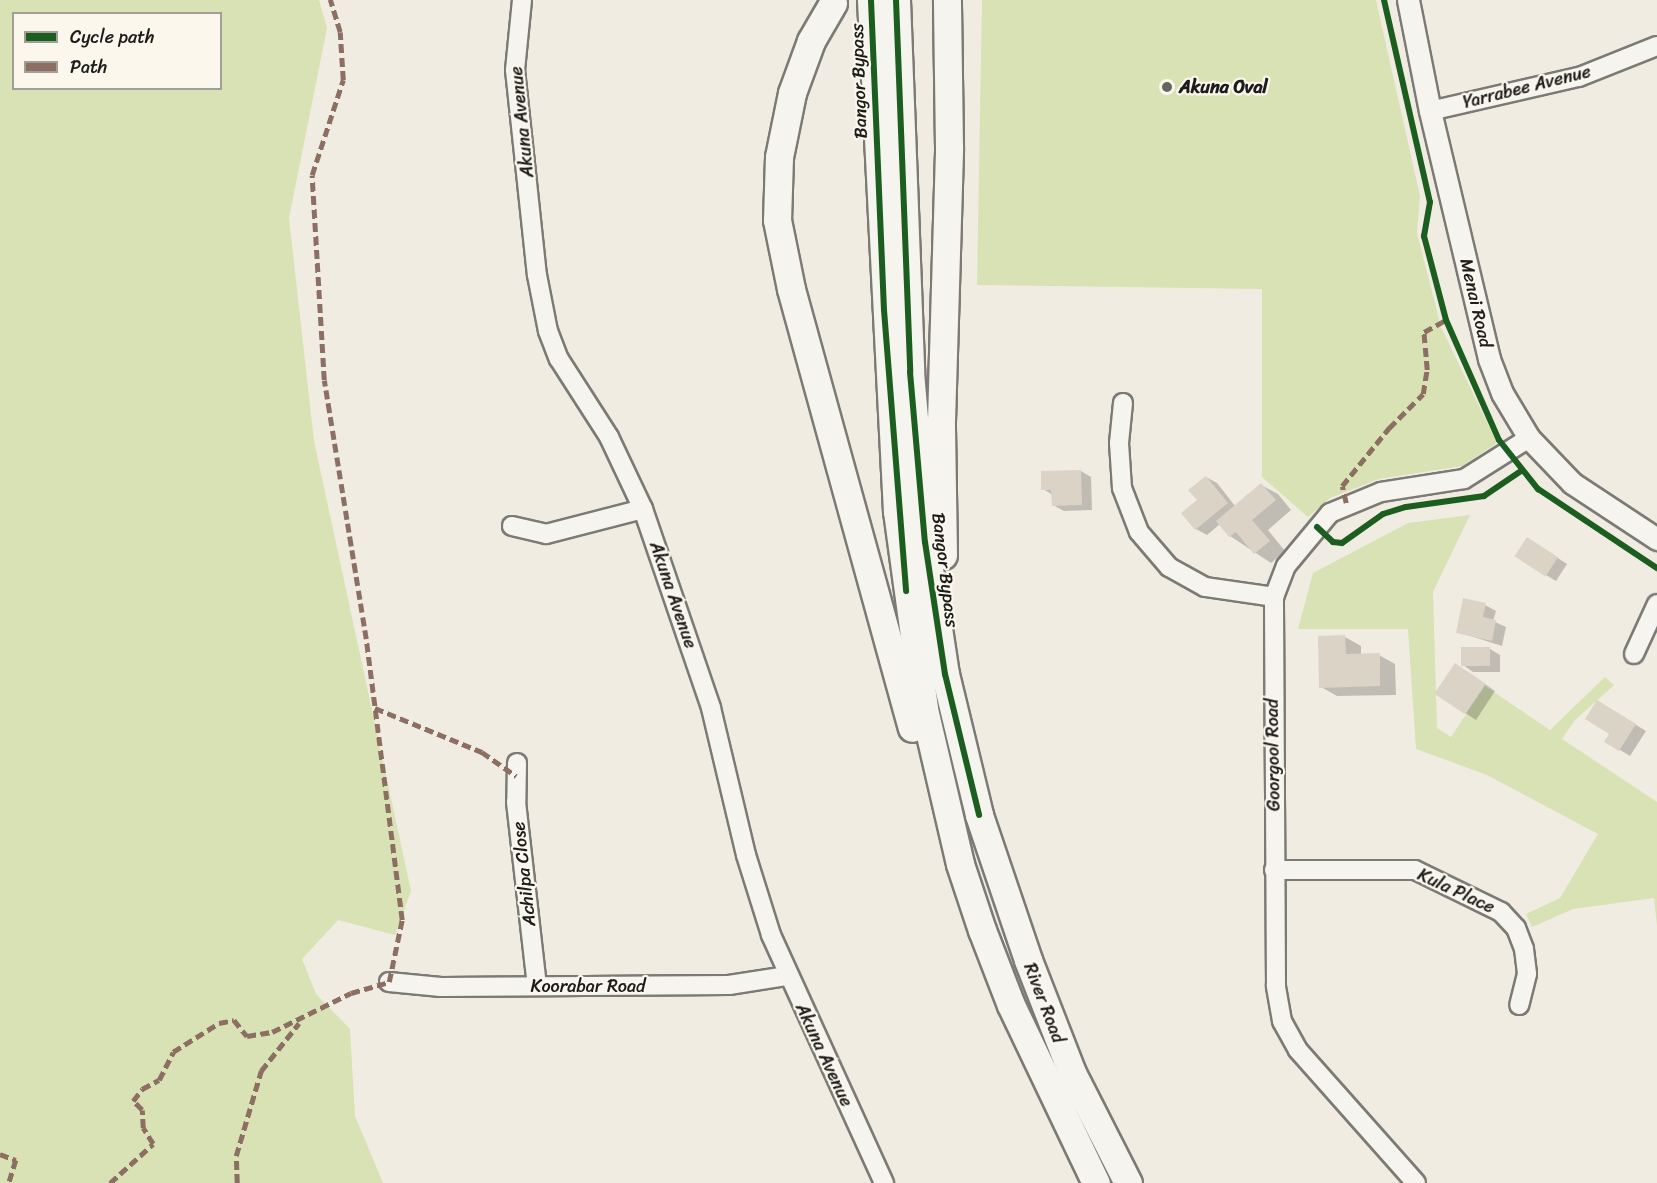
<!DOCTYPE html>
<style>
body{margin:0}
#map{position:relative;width:1657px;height:1183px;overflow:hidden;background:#f1ece2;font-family:Sriracha,sans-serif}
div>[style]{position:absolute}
.green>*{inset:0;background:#d8e2b4}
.shadow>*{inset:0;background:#0003}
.building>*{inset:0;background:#dad3c6;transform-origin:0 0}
.roads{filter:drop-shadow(2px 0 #7c7a75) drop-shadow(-2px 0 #7c7a75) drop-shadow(0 2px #7c7a75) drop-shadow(0 -2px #7c7a75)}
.minor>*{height:18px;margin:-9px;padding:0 9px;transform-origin:9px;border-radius:9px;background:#f5f4ef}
.tertiary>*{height:21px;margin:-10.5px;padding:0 10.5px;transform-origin:10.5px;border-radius:10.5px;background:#f5f4ef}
.primary>*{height:27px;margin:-13.5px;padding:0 13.5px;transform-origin:13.5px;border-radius:13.5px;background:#f5f4ef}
.quiet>*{height:4.5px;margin-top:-2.25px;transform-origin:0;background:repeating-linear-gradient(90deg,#8d6e63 0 9px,transparent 0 13.5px)}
.cycleway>*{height:6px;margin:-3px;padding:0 3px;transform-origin:3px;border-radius:3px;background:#1b5e20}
.dots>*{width:16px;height:16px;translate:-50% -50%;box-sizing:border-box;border:3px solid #fbf7ec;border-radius:50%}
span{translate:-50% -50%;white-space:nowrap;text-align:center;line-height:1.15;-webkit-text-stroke:4.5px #fbf7ec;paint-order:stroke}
.street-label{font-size:18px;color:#1c1c1c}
.poi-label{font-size:18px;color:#1c1c1c;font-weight:700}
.left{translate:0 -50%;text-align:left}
.legend{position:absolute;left:12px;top:12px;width:210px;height:78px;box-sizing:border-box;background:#fbf7ec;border:2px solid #a29f99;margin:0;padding:8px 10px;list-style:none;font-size:18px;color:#1c1c1c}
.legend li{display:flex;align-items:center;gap:12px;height:30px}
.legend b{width:30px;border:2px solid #a29f99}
</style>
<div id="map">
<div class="green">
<div style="clip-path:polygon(evenodd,0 0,319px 0,327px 28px,289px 218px,314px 441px,411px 891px,395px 935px,338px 920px,302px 959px,316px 994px,350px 1029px,355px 1116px,383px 1183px,0 1183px,0 0,14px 14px,220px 14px,220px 88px,14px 88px,14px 14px)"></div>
<div style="clip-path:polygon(982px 0,1376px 0,1420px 196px,1417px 233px,1441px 327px,1497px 443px,1462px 466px,1379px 479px,1330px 498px,1308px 517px,1262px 477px,1262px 289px,977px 285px)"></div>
<div style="clip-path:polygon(1470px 515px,1433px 592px,1437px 728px,1451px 737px,1485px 686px,1550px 730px,1605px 677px,1614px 685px,1575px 720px,1562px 739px,1657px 802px,1657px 926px,1654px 898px,1573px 909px,1532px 927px,1526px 914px,1560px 898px,1598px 834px,1487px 775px,1416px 749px,1408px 629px,1298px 629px,1313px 573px,1408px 523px)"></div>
</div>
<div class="shadow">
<div style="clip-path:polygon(1081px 471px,1091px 477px,1092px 510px,1064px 511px,1053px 505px,1053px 495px,1043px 489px)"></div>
<div style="clip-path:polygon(1206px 477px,1217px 483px,1235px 506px,1261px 485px,1278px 494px,1291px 510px,1268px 530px,1285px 551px,1271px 563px,1230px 536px,1220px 524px,1207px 535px,1196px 529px,1199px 501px)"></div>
<div style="clip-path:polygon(1538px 545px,1567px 564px,1556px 581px,1546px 575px)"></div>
<div style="clip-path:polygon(1485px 605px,1496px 611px,1493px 621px,1506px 627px,1502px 646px,1458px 632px)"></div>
<div style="clip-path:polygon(1345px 637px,1361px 646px,1361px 655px,1379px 655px,1395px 664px,1396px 695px,1337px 696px,1321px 687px)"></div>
<div style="clip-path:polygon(1490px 649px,1500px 655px,1500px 672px,1473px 672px,1463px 665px)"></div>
<div style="clip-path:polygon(1466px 671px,1495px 691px,1476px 720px,1436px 694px)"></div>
<div style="clip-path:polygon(1598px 702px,1646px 731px,1630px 756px,1607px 742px,1611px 734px)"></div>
</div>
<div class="building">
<div style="clip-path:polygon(1081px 470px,1082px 505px,1052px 506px,1051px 490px,1041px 490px,1041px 471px)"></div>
<div style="clip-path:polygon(1206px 476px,1228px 503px,1195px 530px,1181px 513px,1197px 500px,1188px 490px)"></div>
<div style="clip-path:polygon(1261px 483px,1276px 500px,1252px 520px,1270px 541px,1254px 554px,1236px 532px,1229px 537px,1216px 521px)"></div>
<div style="left:1527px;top:537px;width:37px;height:23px;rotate:33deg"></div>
<div style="clip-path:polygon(1463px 598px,1486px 603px,1483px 617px,1496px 620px,1492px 641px,1456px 633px)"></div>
<div style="clip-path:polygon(1345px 635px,1346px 654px,1380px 653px,1380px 686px,1319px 688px,1318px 636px)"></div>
<div style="left:1461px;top:647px;width:29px;height:19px"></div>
<div style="left:1455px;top:663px;width:37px;height:37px;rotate:34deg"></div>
<div style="clip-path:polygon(1597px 700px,1636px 724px,1619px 751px,1604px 742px,1609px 734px,1585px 719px)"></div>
</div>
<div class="roads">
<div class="minor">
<div style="left:522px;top:0;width:70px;rotate:95.7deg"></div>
<div style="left:515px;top:70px;width:206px;rotate:83.9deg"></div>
<div style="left:537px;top:275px;width:57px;rotate:78.9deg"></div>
<div style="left:548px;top:331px;width:30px;rotate:69deg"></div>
<div style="left:559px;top:359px;width:93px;rotate:57.3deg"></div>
<div style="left:609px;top:437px;width:80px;rotate:64.7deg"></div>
<div style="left:643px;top:509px;width:210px;rotate:71.1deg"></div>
<div style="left:711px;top:708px;width:151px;rotate:76.6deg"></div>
<div style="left:746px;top:855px;width:84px;rotate:72.6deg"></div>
<div style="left:771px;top:935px;width:273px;rotate:65.5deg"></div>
<div style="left:1430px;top:111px;width:153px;rotate:-12.9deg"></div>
<div style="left:1579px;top:77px;width:84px;rotate:-21.7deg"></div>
<div style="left:1123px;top:403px;width:40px;rotate:95.7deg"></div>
<div style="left:1119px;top:443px;width:45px;rotate:86.2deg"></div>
<div style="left:1122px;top:488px;width:47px;rotate:68.9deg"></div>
<div style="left:1139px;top:532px;width:46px;rotate:49.4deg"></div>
<div style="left:1169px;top:567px;width:41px;rotate:29.1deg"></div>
<div style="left:1205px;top:587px;width:70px;rotate:8.2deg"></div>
<div style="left:512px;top:526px;width:35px;rotate:13deg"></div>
<div style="left:546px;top:534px;width:100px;rotate:-14.5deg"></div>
<div style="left:1634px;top:654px;width:55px;rotate:-65.3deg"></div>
<div style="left:517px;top:763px;width:39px;rotate:91deg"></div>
<div style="left:516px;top:802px;width:185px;rotate:83.5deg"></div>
<div style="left:1274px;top:870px;width:141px"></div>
<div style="left:1415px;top:870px;width:96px;rotate:26deg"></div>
<div style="left:1501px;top:912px;width:22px;rotate:47deg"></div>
<div style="left:1516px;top:928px;width:22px;rotate:69deg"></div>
<div style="left:1524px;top:949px;width:25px;rotate:83deg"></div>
<div style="left:1527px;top:974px;width:32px;rotate:104deg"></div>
<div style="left:389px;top:982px;width:52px;rotate:5.5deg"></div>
<div style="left:441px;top:987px;width:288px;rotate:-0.4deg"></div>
<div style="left:729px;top:985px;width:59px;rotate:-8.8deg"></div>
<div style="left:1416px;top:1183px;width:178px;rotate:-131.6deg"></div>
<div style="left:1298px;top:1050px;width:33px;rotate:-119deg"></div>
<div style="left:1282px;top:1021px;width:36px;rotate:-100deg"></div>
<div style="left:1276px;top:986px;width:389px;rotate:-90.3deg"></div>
<div style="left:1274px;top:597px;width:33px;rotate:-69deg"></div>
<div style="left:1286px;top:566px;width:69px;rotate:-50.3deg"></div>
<div style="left:1330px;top:513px;width:55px;rotate:-22.4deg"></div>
<div style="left:1381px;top:492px;width:84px;rotate:-8.9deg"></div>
<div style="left:1464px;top:479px;width:77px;rotate:-32.2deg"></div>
</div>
<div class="tertiary">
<div style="left:1408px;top:0;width:113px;rotate:78.8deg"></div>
<div style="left:1430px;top:111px;width:255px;rotate:76.6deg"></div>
<div style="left:1489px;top:359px;width:36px;rotate:69deg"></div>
<div style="left:1502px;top:393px;width:52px;rotate:59deg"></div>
<div style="left:1529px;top:438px;width:62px;rotate:46.3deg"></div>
<div style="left:1572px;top:483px;width:102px;rotate:33.4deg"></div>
</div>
<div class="primary">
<div style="left:871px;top:0;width:512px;rotate:87.09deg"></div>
<div style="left:897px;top:511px;width:200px;rotate:82.2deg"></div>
<div style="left:924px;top:709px;width:159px;rotate:76.9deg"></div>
<div style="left:960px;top:864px;width:70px;rotate:71.6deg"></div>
<div style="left:982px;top:930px;width:80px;rotate:68.9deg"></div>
<div style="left:1011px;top:1005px;width:197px;rotate:64.5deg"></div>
<div style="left:896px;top:0;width:372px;rotate:87.8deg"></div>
<div style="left:910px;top:372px;width:171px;rotate:85deg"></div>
<div style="left:925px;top:542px;width:134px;rotate:81.4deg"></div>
<div style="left:945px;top:674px;width:145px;rotate:76.4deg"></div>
<div style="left:979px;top:815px;width:153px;rotate:71.3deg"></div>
<div style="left:1028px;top:960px;width:121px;rotate:68.7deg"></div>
<div style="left:1072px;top:1073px;width:123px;rotate:63deg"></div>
<div style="left:833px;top:3px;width:44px;rotate:120.1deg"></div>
<div style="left:811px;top:41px;width:55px;rotate:110.1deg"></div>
<div style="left:792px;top:93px;width:65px;rotate:101.5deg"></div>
<div style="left:779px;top:157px;width:63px;rotate:91.8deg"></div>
<div style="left:777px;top:220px;width:70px;rotate:78.5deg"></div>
<div style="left:791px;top:289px;width:455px;rotate:74.6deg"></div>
<div style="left:943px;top:555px;width:134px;rotate:-90.9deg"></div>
<div style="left:941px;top:421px;width:274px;rotate:-88.3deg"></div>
<div style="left:949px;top:147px;width:147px;rotate:-90.8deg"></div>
</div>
</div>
<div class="quiet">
<div style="left:1346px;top:503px;width:17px;rotate:-103deg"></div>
<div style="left:1342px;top:486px;width:75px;rotate:-51deg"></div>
<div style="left:1389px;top:428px;width:48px;rotate:-45deg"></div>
<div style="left:1423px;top:394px;width:24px;rotate:-81deg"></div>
<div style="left:1427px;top:370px;width:38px;rotate:-95deg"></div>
<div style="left:1424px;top:332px;width:25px;rotate:-29deg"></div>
<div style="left:375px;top:708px;width:116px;rotate:22.4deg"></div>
<div style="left:482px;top:752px;width:42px;rotate:35.2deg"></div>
<div style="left:0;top:1154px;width:17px;rotate:21deg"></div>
<div style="left:16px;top:1160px;width:24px;rotate:107deg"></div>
<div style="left:110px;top:1183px;width:58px;rotate:-42.2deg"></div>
<div style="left:153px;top:1144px;width:19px;rotate:-122deg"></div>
<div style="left:143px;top:1128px;width:18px;rotate:-93deg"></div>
<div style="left:142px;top:1110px;width:13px;rotate:-135deg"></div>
<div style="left:133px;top:1101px;width:15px;rotate:-53deg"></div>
<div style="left:142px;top:1089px;width:19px;rotate:-28deg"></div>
<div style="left:159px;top:1080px;width:31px;rotate:-63deg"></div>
<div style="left:173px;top:1052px;width:54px;rotate:-32.2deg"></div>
<div style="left:219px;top:1023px;width:15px;rotate:-11deg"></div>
<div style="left:234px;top:1020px;width:21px;rotate:51deg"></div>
<div style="left:247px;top:1036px;width:25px;rotate:-9deg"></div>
<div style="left:272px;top:1032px;width:88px;rotate:-26.3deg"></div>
<div style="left:351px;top:993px;width:40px;rotate:-16deg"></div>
<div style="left:389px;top:982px;width:63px;rotate:-78.2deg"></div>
<div style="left:402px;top:920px;width:283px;rotate:-97.3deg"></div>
<div style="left:366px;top:639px;width:262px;rotate:-99.2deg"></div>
<div style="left:324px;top:380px;width:205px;rotate:-93.4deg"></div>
<div style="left:312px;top:175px;width:100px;rotate:-71.9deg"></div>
<div style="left:343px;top:80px;width:48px;rotate:-93.6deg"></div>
<div style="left:340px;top:32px;width:34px;rotate:-107deg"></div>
<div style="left:237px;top:1183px;width:27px;rotate:-92deg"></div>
<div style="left:236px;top:1156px;width:89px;rotate:-73.6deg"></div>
<div style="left:261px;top:1071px;width:61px;rotate:-51.6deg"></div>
</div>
<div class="cycleway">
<div style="left:871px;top:0;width:310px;rotate:87.6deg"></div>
<div style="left:884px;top:310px;width:282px;rotate:85.5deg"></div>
<div style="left:896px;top:0;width:372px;rotate:87.8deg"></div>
<div style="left:910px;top:372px;width:171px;rotate:85deg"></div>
<div style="left:925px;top:542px;width:134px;rotate:81.4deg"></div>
<div style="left:945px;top:674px;width:145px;rotate:76.4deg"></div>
<div style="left:1384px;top:0;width:207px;rotate:77.2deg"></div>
<div style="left:1430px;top:202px;width:35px;rotate:100deg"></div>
<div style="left:1424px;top:236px;width:87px;rotate:75.3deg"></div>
<div style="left:1446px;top:320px;width:131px;rotate:66.2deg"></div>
<div style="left:1499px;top:440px;width:63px;rotate:51.5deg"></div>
<div style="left:1538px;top:489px;width:143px;rotate:33.6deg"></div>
<div style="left:1317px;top:527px;width:22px;rotate:43deg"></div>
<div style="left:1333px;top:542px;width:9px;rotate:6deg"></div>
<div style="left:1342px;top:543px;width:50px;rotate:-35.3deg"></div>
<div style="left:1383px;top:514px;width:24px;rotate:-17deg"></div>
<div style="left:1406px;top:507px;width:79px;rotate:-8deg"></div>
<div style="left:1484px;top:496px;width:45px;rotate:-34deg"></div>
</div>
<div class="dots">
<div style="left:1167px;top:87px;background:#676561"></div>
</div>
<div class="street-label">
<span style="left:859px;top:81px;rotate:-92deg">Bangor Bypass</span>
<span style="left:1527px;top:87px;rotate:-14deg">Yarrabee Avenue</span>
<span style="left:522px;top:122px;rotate:-96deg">Akuna Avenue</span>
<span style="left:1476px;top:303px;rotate:77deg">Menai Road</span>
<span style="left:945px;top:570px;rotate:83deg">Bangor Bypass</span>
<span style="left:673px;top:595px;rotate:71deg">Akuna Avenue</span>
<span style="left:1273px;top:755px;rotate:-91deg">Goorgool Road</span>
<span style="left:524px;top:874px;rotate:-96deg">Achilpa Close</span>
<span style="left:1456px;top:891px;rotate:25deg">Kula Place</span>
<span style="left:588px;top:986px">Koorabar Road</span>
<span style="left:1044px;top:1003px;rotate:69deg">River Road</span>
<span style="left:824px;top:1055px;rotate:65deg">Akuna Avenue</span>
</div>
<div class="poi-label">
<span class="left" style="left:1179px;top:87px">Akuna Oval</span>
</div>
<ul class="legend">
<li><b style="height:8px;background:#1b5e20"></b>Cycle path</li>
<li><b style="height:8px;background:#8d6e63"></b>Path</li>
</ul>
</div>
